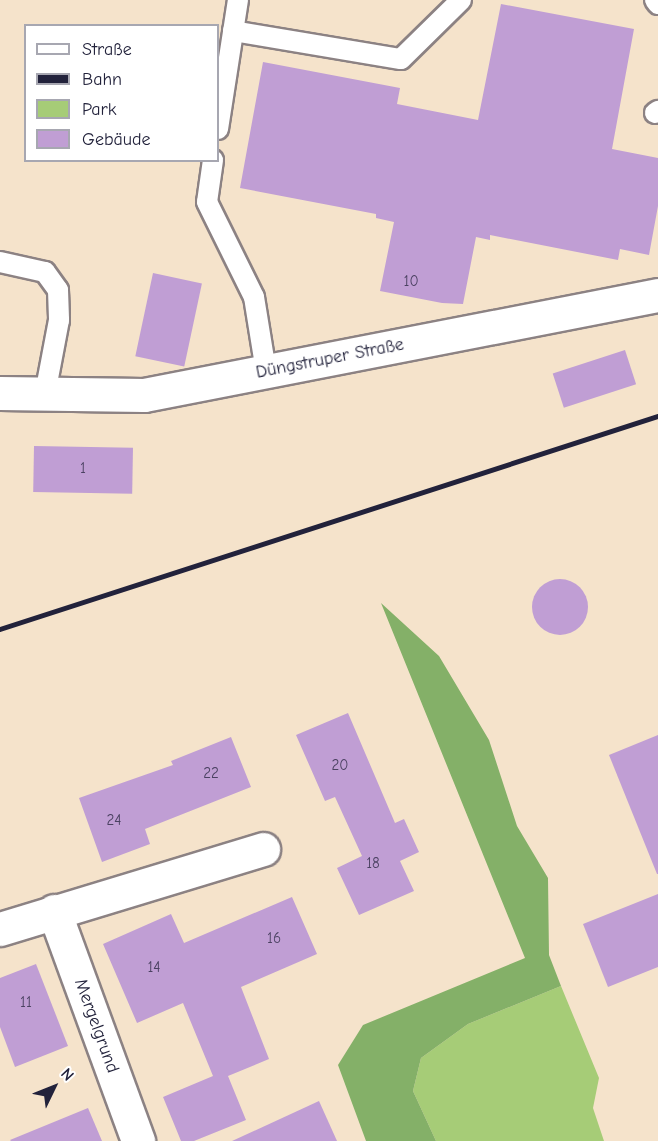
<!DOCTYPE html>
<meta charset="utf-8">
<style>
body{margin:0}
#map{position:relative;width:658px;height:1141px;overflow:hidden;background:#f5e3cb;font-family:"Comic Neue",sans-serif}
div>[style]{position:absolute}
.green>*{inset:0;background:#a6cc77}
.forest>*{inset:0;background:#84b068}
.building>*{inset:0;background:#c09ed4;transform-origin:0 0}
.round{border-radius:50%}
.roads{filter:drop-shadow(2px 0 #8c8283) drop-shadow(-2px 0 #8c8283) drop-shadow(0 2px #8c8283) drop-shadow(0 -2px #8c8283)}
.lane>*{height:20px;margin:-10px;padding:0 10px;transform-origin:10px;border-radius:10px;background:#fff}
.street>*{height:33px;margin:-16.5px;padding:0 16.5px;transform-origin:16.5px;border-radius:16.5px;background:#fff}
.rail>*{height:4.5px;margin:-2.25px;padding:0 2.25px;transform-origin:2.25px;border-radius:2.25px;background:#22223b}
span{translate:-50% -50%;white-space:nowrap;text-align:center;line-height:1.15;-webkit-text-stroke:6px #fff;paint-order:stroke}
.number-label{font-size:15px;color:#4a4161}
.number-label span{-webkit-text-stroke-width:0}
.street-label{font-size:18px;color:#22223b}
.legend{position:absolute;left:24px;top:24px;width:195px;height:138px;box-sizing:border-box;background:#fff;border:2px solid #a7a7b1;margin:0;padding:8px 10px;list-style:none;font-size:18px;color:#22223b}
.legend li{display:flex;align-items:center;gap:12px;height:30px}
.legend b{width:30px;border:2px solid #a7a7b1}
.north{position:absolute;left:24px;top:1057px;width:60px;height:60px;-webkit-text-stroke:4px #fff;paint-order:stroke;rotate:47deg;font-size:16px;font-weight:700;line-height:24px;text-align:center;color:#22223b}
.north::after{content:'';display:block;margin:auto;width:21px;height:27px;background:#22223b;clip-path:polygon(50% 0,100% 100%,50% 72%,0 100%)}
</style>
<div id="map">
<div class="green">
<div style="clip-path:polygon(561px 986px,599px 1078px,593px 1108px,604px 1141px,436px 1141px,413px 1091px,421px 1058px,468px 1024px)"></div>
</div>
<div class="forest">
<div style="clip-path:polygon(381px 603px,439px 656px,489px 740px,517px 826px,548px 878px,549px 955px,561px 986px,468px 1024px,421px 1058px,413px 1091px,436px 1141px,366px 1141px,338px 1065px,363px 1025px,525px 958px)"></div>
</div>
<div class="building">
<div style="clip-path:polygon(501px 4px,634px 29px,612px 149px,658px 158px,658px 206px,649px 255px,620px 249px,618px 260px,490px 235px,490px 240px,476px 237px,463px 304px,442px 303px,380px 291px,394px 222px,376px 218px,376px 214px,240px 188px,263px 62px,400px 88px,397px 104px,478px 120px)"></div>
<div style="left:153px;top:273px;width:50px;height:85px;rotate:12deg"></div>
<div style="left:625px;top:350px;width:36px;height:76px;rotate:72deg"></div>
<div style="left:34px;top:446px;width:99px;height:46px;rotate:1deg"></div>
<div class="round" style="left:532px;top:579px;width:56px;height:56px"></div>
<div style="clip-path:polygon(348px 713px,395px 823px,404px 819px,419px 852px,400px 861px,414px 891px,359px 915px,337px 868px,362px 856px,335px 797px,325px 801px,296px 735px)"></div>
<div style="clip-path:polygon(658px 735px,658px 874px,657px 874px,609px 755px)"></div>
<div style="clip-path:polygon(231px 737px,251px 787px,145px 829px,150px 844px,102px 862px,79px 798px,173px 765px,171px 761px)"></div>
<div style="clip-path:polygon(658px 894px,658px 967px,608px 987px,583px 924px)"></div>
<div style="clip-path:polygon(292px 897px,317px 954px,241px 987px,269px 1059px,228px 1076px,246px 1120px,194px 1141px,181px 1141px,163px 1097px,213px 1076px,183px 1003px,137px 1023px,103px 944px,171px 914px,184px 943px)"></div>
<div style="clip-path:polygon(36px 964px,68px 1046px,15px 1067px,0 1027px,0 978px)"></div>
<div style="clip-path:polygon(319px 1101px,337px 1141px,232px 1141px)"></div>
<div style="clip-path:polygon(88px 1108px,102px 1141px,11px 1141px,10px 1140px)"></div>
</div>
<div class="roads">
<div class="lane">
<div style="left:655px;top:0;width:5px;rotate:53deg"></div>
<div style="left:233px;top:31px;width:170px;rotate:9.5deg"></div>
<div style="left:401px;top:59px;width:84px;rotate:-44.5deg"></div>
<div style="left:655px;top:113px;width:4px;rotate:-34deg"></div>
<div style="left:218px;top:129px;width:131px;rotate:-81.2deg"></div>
<div style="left:213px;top:160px;width:42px;rotate:98.1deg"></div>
<div style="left:207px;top:202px;width:106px;rotate:63.7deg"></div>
<div style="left:254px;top:297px;width:75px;rotate:80.8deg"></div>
<div style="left:0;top:262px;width:46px;rotate:12.5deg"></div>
<div style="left:45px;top:272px;width:22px;rotate:54deg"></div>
<div style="left:58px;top:290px;width:30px;rotate:88deg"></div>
<div style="left:59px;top:320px;width:75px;rotate:100.7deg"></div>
</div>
<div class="street">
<div style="left:0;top:393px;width:144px;rotate:0.8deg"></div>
<div style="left:144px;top:395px;width:524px;rotate:-11.01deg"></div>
<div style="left:54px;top:911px;width:245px;rotate:69.9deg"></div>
<div style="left:0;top:929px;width:275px;rotate:-16.9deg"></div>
</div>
</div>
<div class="rail">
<div style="left:0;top:629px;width:692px;rotate:-17.94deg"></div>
</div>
<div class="number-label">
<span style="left:411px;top:282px">10</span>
<span style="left:83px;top:469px">1</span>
<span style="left:340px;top:766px">20</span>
<span style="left:211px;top:774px">22</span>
<span style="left:114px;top:821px">24</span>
<span style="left:373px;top:864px">18</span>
<span style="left:274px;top:939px">16</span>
<span style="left:154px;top:968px">14</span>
<span style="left:26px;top:1003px">11</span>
</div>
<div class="street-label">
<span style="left:330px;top:359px;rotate:-11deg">Düngstruper Straße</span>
<span style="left:96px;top:1026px;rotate:70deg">Mergelgrund</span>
</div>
<ul class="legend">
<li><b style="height:8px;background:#fff"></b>Straße</li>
<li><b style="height:8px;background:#22223b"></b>Bahn</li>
<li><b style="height:16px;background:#a6cc77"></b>Park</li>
<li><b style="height:16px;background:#c09ed4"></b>Gebäude</li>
</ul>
<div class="north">N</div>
</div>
